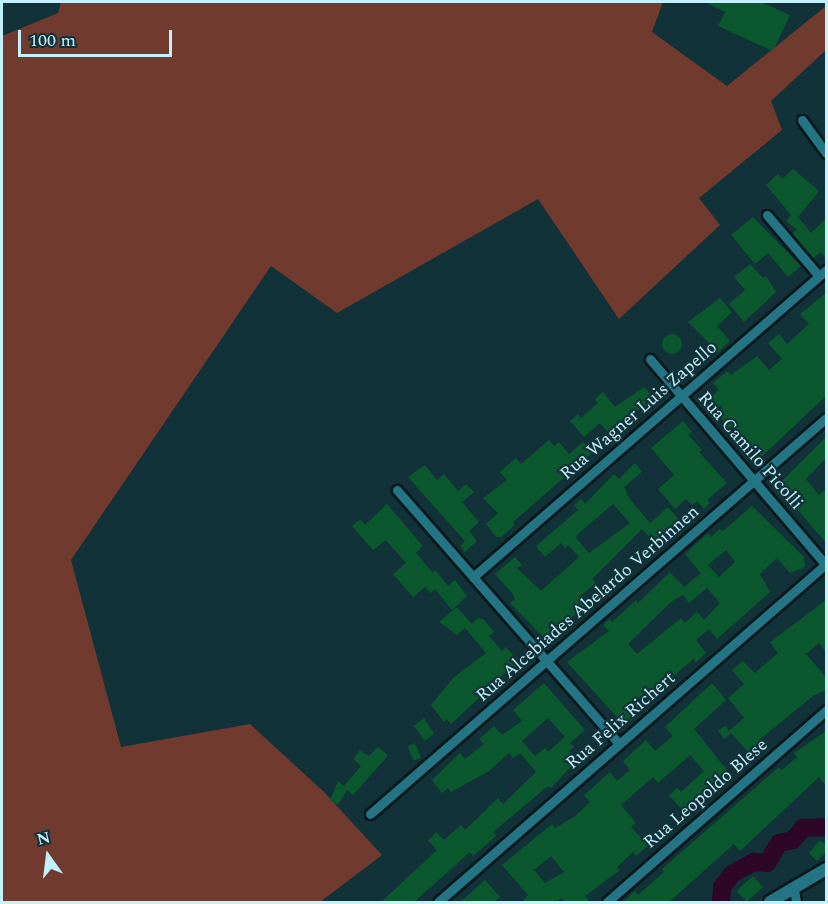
<!DOCTYPE html>
<style>
body{margin:0}
#map{position:relative;width:828px;height:904px;overflow:hidden;background:#113239;font-family:Spectral,serif}
div>[style]{position:absolute}
.green>*{inset:0;background:#713a2f}
.river>*{height:18px;margin:-9px;padding:0 9px;transform-origin:9px;border-radius:9px;background:#2d0628}
.building>*{inset:0;background:#0c582e;transform-origin:0 0}
.round{border-radius:50%}
.roads{filter:drop-shadow(2px 0 #0a181b) drop-shadow(-2px 0 #0a181b) drop-shadow(0 2px #0a181b) drop-shadow(0 -2px #0a181b)}
.minor>*{height:9px;margin:-4.5px;padding:0 4.5px;transform-origin:4.5px;border-radius:4.5px;background:#237585}
.tertiary>*{height:12px;margin:-6px;padding:0 6px;transform-origin:6px;border-radius:6px;background:#237585}
span{translate:-50% -50%;white-space:nowrap;text-align:center;line-height:1.15;-webkit-text-stroke:4.5px #113239;paint-order:stroke}
.street-label{font-size:18px;color:#c2f0fb}
.frame{position:absolute;inset:0;border:3px solid #c2f0fb;pointer-events:none}
.north{position:absolute;left:18px;top:826px;width:60px;height:60px;-webkit-text-stroke:4px #113239;paint-order:stroke;rotate:346deg;font-size:16px;font-weight:700;line-height:24px;text-align:center;color:#c2f0fb}
.north::after{content:'';display:block;margin:auto;width:21px;height:27px;background:#c2f0fb;clip-path:polygon(50% 0,100% 100%,50% 72%,0 100%)}
.scale{position:absolute;left:18px;top:30px;width:154px;height:27px;box-sizing:border-box;border:3px solid #c2f0fb;border-top:0;padding-left:8px;font-size:18px;line-height:21px;white-space:nowrap;color:#c2f0fb;-webkit-text-stroke:4px #113239;paint-order:stroke}
</style>
<div id="map">
<div class="green">
<div style="clip-path:polygon(61px 2px,663px 2px,652px 32px,727px 86px,826px 6px,826px 50px,771px 101px,782px 130px,699px 198px,720px 225px,619px 319px,538px 199px,337px 313px,271px 266px,71px 560px,121px 747px,250px 724px,324px 792px,382px 855px,320px 902px,2px 902px,2px 36px,58px 13px)"></div>
</div>
<div class="river">
<div style="left:721px;top:902px;width:15px;rotate:-86deg"></div>
<div style="left:722px;top:887px;width:16px;rotate:-52deg"></div>
<div style="left:732px;top:874px;width:25px;rotate:-29deg"></div>
<div style="left:754px;top:862px;width:13px;rotate:4deg"></div>
<div style="left:767px;top:863px;width:23px;rotate:-59deg"></div>
<div style="left:779px;top:843px;width:14px;rotate:-12deg"></div>
<div style="left:793px;top:840px;width:16px;rotate:-50deg"></div>
<div style="left:803px;top:828px;width:23px;rotate:-2deg"></div>
</div>
<div class="building">
<div style="clip-path:polygon(705px 2px,761px 2px,790px 15px,773px 51px,718px 26px,725px 12px)"></div>
<div style="clip-path:polygon(793px 169px,819px 191px,798px 217px,811px 233px,826px 219px,826px 259px,821px 252px,813px 258px,792px 234px,797px 229px,786px 221px,791px 215px,766px 185px,778px 174px,782px 179px)"></div>
<div style="clip-path:polygon(753px 217px,801px 266px,788px 277px,768px 253px,755px 264px,731px 235px)"></div>
<div style="clip-path:polygon(750px 264px,763px 278px,766px 276px,776px 292px,744px 322px,729px 304px,745px 290px,734px 277px)"></div>
<div style="clip-path:polygon(826px 293px,826px 396px,757px 461px,722px 420px,722px 405px,712px 414px,703px 403px,719px 390px,713px 383px,727px 371px,731px 375px,757px 356px,769px 370px,782px 359px,768px 343px,779px 334px,787px 344px,809px 324px,800px 314px)"></div>
<div style="clip-path:polygon(720px 298px,732px 312px,717px 326px,730px 341px,718px 352px,688px 322px)"></div>
<div class="round" style="left:662px;top:334px;width:20px;height:20px"></div>
<div style="clip-path:polygon(644px 387px,655px 399px,607px 431px,600px 423px,584px 437px,570px 421px,578px 414px,581px 418px,598px 403px,595px 399px,603px 392px,615px 407px)"></div>
<div style="clip-path:polygon(683px 421px,692px 432px,688px 435px,702px 450px,699px 452px,727px 483px,707px 500px,710px 503px,704px 509px,697px 501px,692px 505px,686px 499px,675px 509px,658px 489px,674px 475px,651px 448px)"></div>
<div style="clip-path:polygon(826px 437px,826px 458px,806px 479px,819px 495px,826px 489px,826px 543px,786px 496px,783px 499px,774px 489px)"></div>
<div style="clip-path:polygon(549px 440px,554px 446px,559px 442px,569px 454px,583px 442px,592px 453px,513px 522px,515px 525px,501px 537px,496px 537px,486px 524px,498px 513px,483px 498px,507px 480px,500px 472px,516px 458px,521px 464px)"></div>
<div style="clip-path:polygon(evenodd,635px 463px,642px 472px,624px 487px,629px 498px,650px 523px,668px 507px,681px 522px,656px 544px,642px 529px,592px 579px,596px 583px,579px 597px,586px 605px,546px 640px,510px 603px,515px 599px,513px 594px,495px 574px,515px 557px,522px 565px,517px 568px,541px 591px,579px 557px,568px 545px,565px 548px,561px 543px,545px 557px,536px 546px,578px 510px,574px 505px,581px 499px,585px 504px,614px 474px,619px 479px,635px 463px,613px 504px,630px 523px,589px 553px,576px 538px,578px 534px,613px 504px)"></div>
<div style="clip-path:polygon(425px 465px,437px 480px,444px 474px,458px 491px,466px 484px,474px 492px,462px 502px,479px 522px,469px 531px,477px 541px,465px 552px,460px 546px,465px 541px,408px 477px)"></div>
<div style="clip-path:polygon(387px 504px,423px 546px,416px 553px,433px 573px,435px 570px,448px 586px,455px 580px,467px 596px,452px 610px,435px 589px,431px 593px,425px 587px,413px 597px,393px 574px,406px 563px,386px 540px,373px 550px,352px 526px,360px 519px,365px 525px)"></div>
<div style="clip-path:polygon(evenodd,752px 506px,804px 557px,805px 567px,790px 573px,777px 558px,760px 574px,770px 592px,717px 639px,709px 629px,696px 640px,706px 653px,696px 662px,693px 659px,659px 689px,652px 693px,649px 689px,635px 701px,643px 710px,625px 726px,567px 662px,609px 631px,603px 625px,610px 619px,612px 622px,636px 600px,638px 603px,670px 572px,684px 587px,701px 573px,685px 554px,708px 533px,711px 537px,720px 529px,723px 531px,752px 506px,726px 550px,735px 562px,719px 577px,708px 565px,726px 550px,752px 506px,707px 588px,720px 603px,704px 620px,697px 612px,685px 623px,681px 618px,637px 654px,628px 644px,670px 603px,683px 595px,689px 603px,707px 588px)"></div>
<div style="clip-path:polygon(826px 600px,826px 652px,819px 643px,806px 654px,826px 677px,826px 690px,813px 696px,760px 739px,765px 744px,752px 756px,729px 731px,744px 718px,728px 698px,744px 684px,732px 670px,743px 661px,755px 673px,778px 653px,770px 642px)"></div>
<div style="clip-path:polygon(457px 607px,472px 624px,478px 618px,484px 620px,494px 632px,489px 636px,502px 651px,506px 647px,523px 666px,513px 674px,507px 671px,490px 685px,495px 691px,484px 700px,481px 696px,451px 724px,447px 719px,444px 722px,431px 705px,454px 677px,486px 653px,465px 628px,457px 635px,439px 622px)"></div>
<div style="clip-path:polygon(evenodd,544px 683px,585px 730px,570px 743px,574px 747px,569px 751px,577px 760px,551px 788px,548px 786px,493px 832px,496px 836px,480px 850px,473px 856px,470px 852px,413px 903px,380px 903px,437px 850px,428px 841px,436px 832px,444px 840px,461px 825px,465px 830px,498px 798px,503px 804px,536px 772px,520px 753px,513px 758px,509px 753px,489px 771px,451px 792px,448px 788px,442px 793px,432px 780px,460px 753px,465px 759px,484px 744px,479px 739px,494px 726px,502px 735px,522px 721px,513px 710px,544px 683px,548px 718px,565px 737px,548px 752px,545px 748px,535px 756px,522px 741px,548px 718px)"></div>
<div style="clip-path:polygon(evenodd,712px 683px,726px 700px,694px 729px,727px 770px,685px 813px,669px 795px,677px 788px,681px 792px,704px 771px,690px 755px,658px 783px,653px 777px,621px 805px,636px 823px,631px 827px,648px 846px,636px 856px,633px 852px,617px 867px,620px 870px,585px 896px,591px 903px,565px 903px,561px 898px,556px 903px,521px 903px,528px 895px,502px 865px,552px 824px,555px 828px,574px 817px,590px 802px,584px 795px,610px 772px,617px 781px,630px 770px,623px 761px,646px 740px,655px 751px,673px 736px,665px 727px,712px 683px,551px 856px,564px 872px,545px 883px,534px 870px,551px 856px)"></div>
<div style="clip-path:polygon(424px 718px,434px 734px,425px 741px,414px 726px)"></div>
<div style="clip-path:polygon(725px 726px,731px 733px,724px 739px,718px 731px)"></div>
<div style="clip-path:polygon(826px 731px,826px 786px,819px 777px,740px 851px,734px 844px,668px 903px,622px 903px,635px 891px,638px 895px,664px 872px,662px 869px,779px 767px,782px 770px,797px 757px,794px 753px)"></div>
<div style="left:415px;top:743px;width:16px;height:8px;rotate:68deg"></div>
<div style="clip-path:polygon(378px 747px,388px 755px,386px 758px,353px 795px,347px 790px,338px 805px,330px 800px,338px 781px,344px 786px,361px 766px,353px 759px,360px 750px,369px 756px)"></div>
<div style="clip-path:polygon(820px 840px,826px 845px,826px 852px,817px 861px,809px 853px)"></div>
<div style="left:753px;top:876px;width:15px;height:22px;rotate:48deg"></div>
<div style="clip-path:polygon(485px 880px,500px 897px,493px 903px,459px 903px)"></div>
</div>
<div class="roads">
<div class="minor">
<div style="left:802px;top:120px;width:41px;rotate:54deg"></div>
<div style="left:767px;top:215px;width:80px;rotate:49.6deg"></div>
<div style="left:650px;top:359px;width:271px;rotate:49.5deg"></div>
<div style="left:397px;top:490px;width:337px;rotate:48.8deg"></div>
<div style="left:473px;top:577px;width:468px;rotate:-41deg"></div>
<div style="left:370px;top:814px;width:604px;rotate:-40.97deg"></div>
<div style="left:794px;top:889px;width:13px;rotate:81deg"></div>
<div style="left:438px;top:902px;width:515px;rotate:-41.06deg"></div>
<div style="left:607px;top:902px;width:291px;rotate:-41.2deg"></div>
</div>
<div class="tertiary">
<div style="left:770px;top:902px;width:65px;rotate:-30.5deg"></div>
</div>
</div>
<div class="street-label">
<span style="left:639px;top:411px;rotate:-41deg">Rua Wagner Luis Zapello</span>
<span style="left:750px;top:451px;rotate:49deg">Rua Camilo Picolli</span>
<span style="left:588px;top:604px;rotate:-41deg">Rua Alcebiades Abelardo Verbinnen</span>
<span style="left:621px;top:721px;rotate:-41deg">Rua Felix Richert</span>
<span style="left:706px;top:794px;rotate:-41deg">Rua Leopoldo Blese</span>
</div>
<div class="frame"></div>
<div class="north">N</div>
<div class="scale">100 m</div>
</div>
